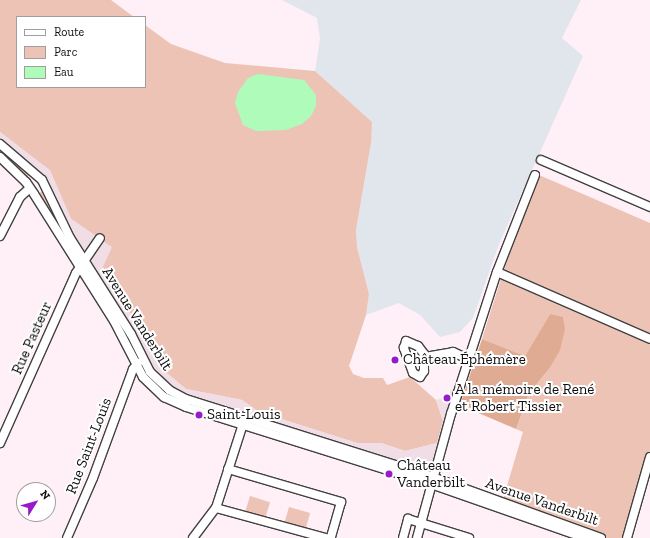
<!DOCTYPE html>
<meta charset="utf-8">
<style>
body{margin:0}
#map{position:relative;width:650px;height:538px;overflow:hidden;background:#ffeff6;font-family:"Zilla Slab",serif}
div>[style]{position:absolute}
.industrial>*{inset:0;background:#e1e6ed}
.green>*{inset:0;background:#edc3b5;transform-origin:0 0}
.forest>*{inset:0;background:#dfab93}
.plaza>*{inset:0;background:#f0dde6}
.water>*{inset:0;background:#affbba}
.roads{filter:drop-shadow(1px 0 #414141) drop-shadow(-1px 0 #414141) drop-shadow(0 1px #414141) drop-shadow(0 -1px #414141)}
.minor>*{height:8px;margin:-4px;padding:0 4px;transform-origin:4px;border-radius:4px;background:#fff}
.dots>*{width:11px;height:11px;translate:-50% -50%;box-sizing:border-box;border:2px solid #fff;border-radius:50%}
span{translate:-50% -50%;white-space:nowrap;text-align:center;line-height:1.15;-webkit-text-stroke:4px #fff;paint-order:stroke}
.street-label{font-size:15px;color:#0e0e0e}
.poi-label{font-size:15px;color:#0e0e0e}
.left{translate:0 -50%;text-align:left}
.legend{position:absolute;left:16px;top:16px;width:130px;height:72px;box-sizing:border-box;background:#fff;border:1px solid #9f9f9f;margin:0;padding:5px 7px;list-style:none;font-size:12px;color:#0e0e0e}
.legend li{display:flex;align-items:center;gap:8px;height:20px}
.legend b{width:20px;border:1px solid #9f9f9f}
.north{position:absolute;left:16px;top:482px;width:40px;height:40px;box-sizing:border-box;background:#fff;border:1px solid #9f9f9f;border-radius:50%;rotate:53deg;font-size:11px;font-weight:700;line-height:16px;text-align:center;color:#0e0e0e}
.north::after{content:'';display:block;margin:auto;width:14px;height:18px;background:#991aca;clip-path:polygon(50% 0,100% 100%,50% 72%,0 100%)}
</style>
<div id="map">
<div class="industrial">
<div style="clip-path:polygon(282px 0,581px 0,562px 38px,583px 56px,499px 244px,473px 318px,460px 332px,440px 337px,420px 315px,399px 303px,366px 315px,369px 294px,357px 247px,356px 230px,371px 143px,334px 88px,315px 71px,320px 39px,317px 18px)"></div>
</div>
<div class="green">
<div style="clip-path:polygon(0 0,111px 0,134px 17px,17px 17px,17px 87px,145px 87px,145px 25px,171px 44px,225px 63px,315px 71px,372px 122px,371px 143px,356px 230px,357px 247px,369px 294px,366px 315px,349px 366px,353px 374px,364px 378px,383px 378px,387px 385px,410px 377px,436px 400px,443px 421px,437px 443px,405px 451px,381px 443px,357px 443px,259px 412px,242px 400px,186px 389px,163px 370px,143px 333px,102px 269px,103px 241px,71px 219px,50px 171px,0 132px)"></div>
<div style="clip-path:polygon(0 146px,31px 173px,26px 179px,0 154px)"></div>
<div style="clip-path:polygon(539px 175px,650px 223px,650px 462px,623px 538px,590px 538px,501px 506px,523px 432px,516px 429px,529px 393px,549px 369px,550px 314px,525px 356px,482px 339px,506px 263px)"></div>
<div style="clip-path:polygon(45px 190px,72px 251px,37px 194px)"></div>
<div style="left:250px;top:496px;width:21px;height:17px;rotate:17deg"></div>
<div style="left:289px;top:507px;width:22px;height:18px;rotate:16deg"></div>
</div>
<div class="forest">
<div style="clip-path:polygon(550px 314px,563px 317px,565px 329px,560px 350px,549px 369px,529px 393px,516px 429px,460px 405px,482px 339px,525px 356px)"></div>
</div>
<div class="plaza">
<div style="clip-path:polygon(0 132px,50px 170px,71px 219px,97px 237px,86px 251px,82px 251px,73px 240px,76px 238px,73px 234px,34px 168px,0 139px)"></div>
<div style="clip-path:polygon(103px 241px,112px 247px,102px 269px,143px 333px,163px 370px,186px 389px,242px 400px,259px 412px,357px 443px,381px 443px,405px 451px,437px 443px,443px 421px,436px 400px,449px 396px,451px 390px,455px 391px,438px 454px,434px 453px,433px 458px,437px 459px,433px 470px,429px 472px,188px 396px,169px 387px,154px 372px,141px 344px,89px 262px)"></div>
</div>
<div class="water">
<div style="clip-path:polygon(258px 74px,304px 80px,316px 95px,316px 106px,311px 116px,302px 124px,286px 130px,256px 131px,243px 125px,235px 103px,238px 92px,248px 78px)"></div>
</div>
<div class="roads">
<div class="minor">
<div style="left:0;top:144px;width:55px;rotate:40.6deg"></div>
<div style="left:42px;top:180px;width:64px;rotate:64.2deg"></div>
<div style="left:70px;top:238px;width:114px;rotate:57.6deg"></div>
<div style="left:131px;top:334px;width:42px;rotate:63.4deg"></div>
<div style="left:150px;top:372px;width:26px;rotate:43deg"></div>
<div style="left:169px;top:390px;width:19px;rotate:28deg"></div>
<div style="left:186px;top:399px;width:253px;rotate:17.5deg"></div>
<div style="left:427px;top:475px;width:185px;rotate:19.9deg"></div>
<div style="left:0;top:157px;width:36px;rotate:44deg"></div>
<div style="left:26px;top:182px;width:14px;rotate:56deg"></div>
<div style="left:34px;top:194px;width:150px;rotate:57.8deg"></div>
<div style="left:114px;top:321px;width:63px;rotate:62.6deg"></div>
<div style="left:143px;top:377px;width:29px;rotate:44deg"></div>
<div style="left:164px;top:397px;width:24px;rotate:24deg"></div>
<div style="left:186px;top:407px;width:250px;rotate:17.4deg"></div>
<div style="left:425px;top:482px;width:170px;rotate:19.3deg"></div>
<div style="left:541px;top:160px;width:119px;rotate:23.3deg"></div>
<div style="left:0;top:236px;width:44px;rotate:-62.9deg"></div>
<div style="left:20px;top:197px;width:13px;rotate:-42deg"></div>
<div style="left:497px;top:272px;width:167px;rotate:23.6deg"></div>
<div style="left:406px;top:341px;width:13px;rotate:23deg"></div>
<div style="left:418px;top:346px;width:10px;rotate:53deg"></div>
<div style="left:424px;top:354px;width:17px;rotate:90deg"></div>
<div style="left:424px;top:371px;width:7px;rotate:124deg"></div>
<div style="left:420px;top:377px;width:8px;rotate:-150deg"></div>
<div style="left:413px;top:373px;width:27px;rotate:-110deg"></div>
<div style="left:404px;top:348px;width:7px;rotate:-74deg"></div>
<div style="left:425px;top:357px;width:28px;rotate:-10deg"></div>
<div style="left:453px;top:352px;width:19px;rotate:25deg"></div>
<div style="left:0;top:443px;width:186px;rotate:-65.9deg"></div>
<div style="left:76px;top:273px;width:42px;rotate:-55.6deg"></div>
<div style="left:228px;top:469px;width:118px;rotate:16.3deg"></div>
<div style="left:341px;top:502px;width:37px;rotate:106deg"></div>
<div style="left:216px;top:508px;width:114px;rotate:15.3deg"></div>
<div style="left:67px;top:538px;width:65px;rotate:-66.6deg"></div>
<div style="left:93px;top:478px;width:116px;rotate:-69.8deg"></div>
<div style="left:133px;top:369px;width:8px;rotate:-50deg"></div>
<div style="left:193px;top:538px;width:38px;rotate:-53deg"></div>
<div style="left:216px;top:508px;width:91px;rotate:-72.2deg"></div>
<div style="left:403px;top:538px;width:20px;rotate:-75deg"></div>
<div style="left:408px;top:519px;width:64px;rotate:17.3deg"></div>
<div style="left:417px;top:538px;width:129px;rotate:-74.7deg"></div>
<div style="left:451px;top:414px;width:149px;rotate:-72.1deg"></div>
<div style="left:497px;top:272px;width:104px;rotate:-68.6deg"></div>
<div style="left:627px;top:538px;width:84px;rotate:-74.1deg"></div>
</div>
</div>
<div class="dots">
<div style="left:395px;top:360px;background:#991aca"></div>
<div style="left:447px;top:398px;background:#991aca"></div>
<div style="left:199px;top:415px;background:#991aca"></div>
<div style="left:389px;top:474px;background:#991aca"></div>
</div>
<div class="street-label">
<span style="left:137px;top:319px;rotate:58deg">Avenue Vanderbilt</span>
<span style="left:32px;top:338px;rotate:-66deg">Rue Pasteur</span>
<span style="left:89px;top:446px;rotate:-69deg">Rue Saint-Louis</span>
<span style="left:542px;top:502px;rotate:19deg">Avenue Vanderbilt</span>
</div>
<div class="poi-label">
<span class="left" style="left:403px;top:360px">Château Éphémère</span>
<span class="left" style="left:455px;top:398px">A la mémoire de René<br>et Robert Tissier</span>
<span class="left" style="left:207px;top:415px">Saint-Louis</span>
<span class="left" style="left:397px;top:474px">Château<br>Vanderbilt</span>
</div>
<ul class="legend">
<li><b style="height:5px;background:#fff"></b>Route</li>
<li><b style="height:11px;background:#edc3b5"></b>Parc</li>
<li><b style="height:11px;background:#affbba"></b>Eau</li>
</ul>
<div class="north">N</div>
</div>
